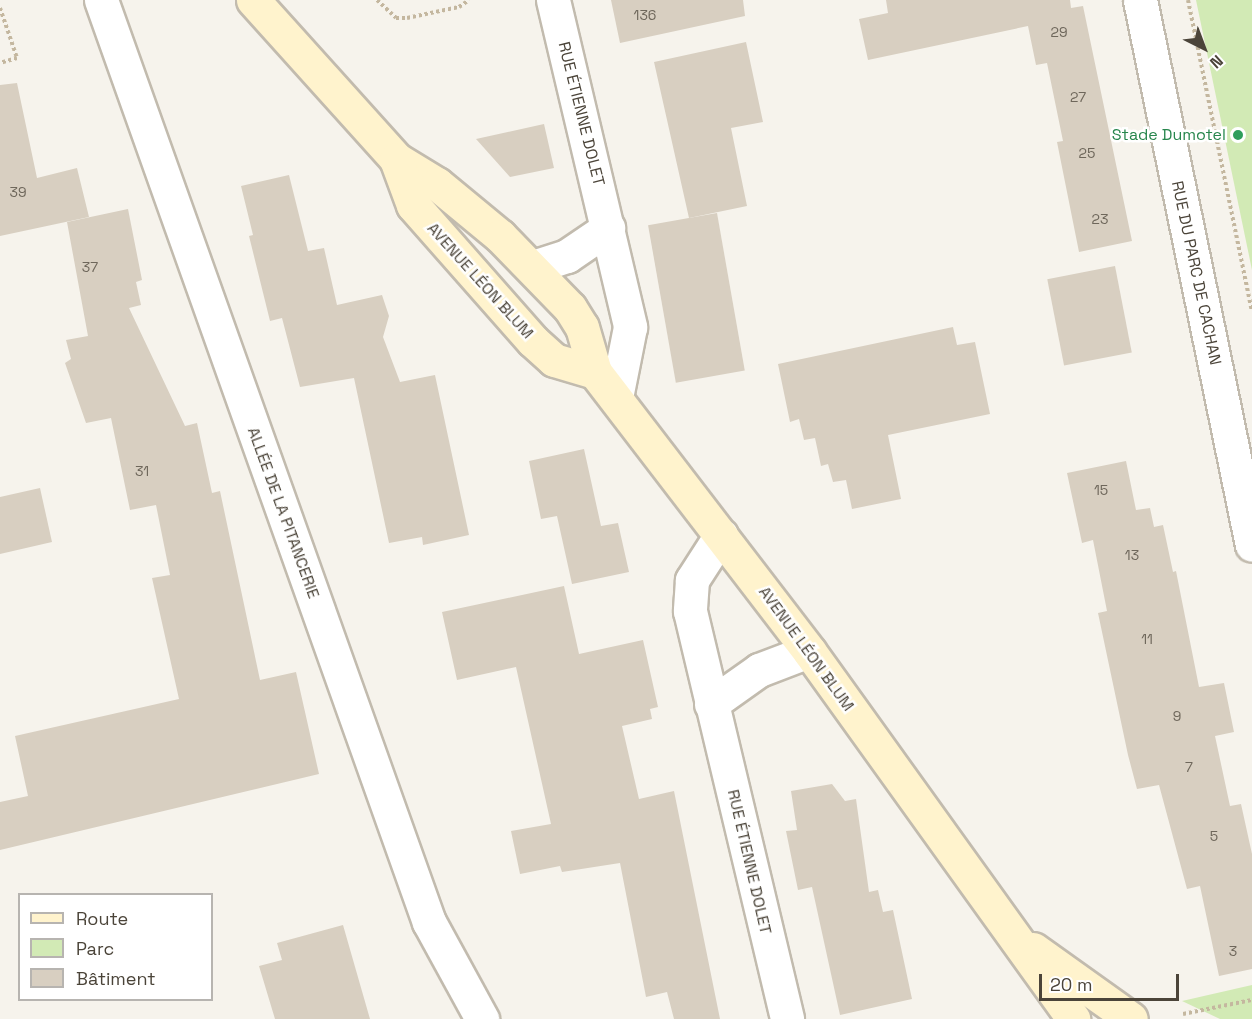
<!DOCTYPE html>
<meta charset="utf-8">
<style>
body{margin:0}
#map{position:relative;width:1252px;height:1019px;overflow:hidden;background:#f6f3ec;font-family:"Space Grotesk",sans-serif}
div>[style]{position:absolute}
.green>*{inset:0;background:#d2eab5}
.building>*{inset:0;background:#d8cfc1;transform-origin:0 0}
.path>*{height:4px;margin-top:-2px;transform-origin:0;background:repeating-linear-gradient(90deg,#c4b79f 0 3px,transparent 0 6px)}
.roads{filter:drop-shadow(2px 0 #c2bbae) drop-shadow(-2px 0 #c2bbae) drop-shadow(0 2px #c2bbae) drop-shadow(0 -2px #c2bbae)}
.minor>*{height:33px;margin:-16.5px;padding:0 16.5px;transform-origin:16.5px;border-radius:16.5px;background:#fff}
.secondary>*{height:33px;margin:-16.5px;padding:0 16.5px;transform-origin:16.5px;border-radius:16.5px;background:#fff3cd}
.dots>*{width:16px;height:16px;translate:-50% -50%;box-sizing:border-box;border:3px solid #fff;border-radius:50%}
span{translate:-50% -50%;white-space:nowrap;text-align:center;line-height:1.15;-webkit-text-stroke:5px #fff;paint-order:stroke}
.number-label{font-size:14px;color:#6e675b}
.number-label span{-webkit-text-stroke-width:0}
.street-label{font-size:16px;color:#4b4439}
.leisure-label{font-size:16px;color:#27864d}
.right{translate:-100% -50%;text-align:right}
.legend{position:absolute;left:18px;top:893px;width:195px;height:108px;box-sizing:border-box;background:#fff;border:2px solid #b7b4b0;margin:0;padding:8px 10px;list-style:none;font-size:18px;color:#4b4439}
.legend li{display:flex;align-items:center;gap:12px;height:30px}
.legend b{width:30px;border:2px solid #b7b4b0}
.north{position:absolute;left:1174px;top:18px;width:60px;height:60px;-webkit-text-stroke:4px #fff;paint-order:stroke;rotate:138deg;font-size:16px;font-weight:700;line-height:24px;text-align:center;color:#4b4439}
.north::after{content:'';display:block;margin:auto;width:21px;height:27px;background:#4b4439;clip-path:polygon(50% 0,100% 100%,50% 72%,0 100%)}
.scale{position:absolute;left:1039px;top:974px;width:140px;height:27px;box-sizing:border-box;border:3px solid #4b4439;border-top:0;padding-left:8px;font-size:18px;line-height:21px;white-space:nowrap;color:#4b4439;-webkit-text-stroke:4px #fff;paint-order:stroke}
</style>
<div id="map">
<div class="green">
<div style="clip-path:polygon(1196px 0,1252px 0,1252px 270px)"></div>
<div style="clip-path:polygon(1252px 985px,1252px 1019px,1220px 1019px,1182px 1001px)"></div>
</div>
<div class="building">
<div style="clip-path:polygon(611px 0,743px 0,745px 16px,620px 43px)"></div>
<div style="clip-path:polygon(886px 0,1070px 0,1071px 8px,1083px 6px,1132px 241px,1079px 252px,1057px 142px,1063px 141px,1047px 63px,1036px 65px,1028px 26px,868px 60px,859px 19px,888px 13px)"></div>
<div style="clip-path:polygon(746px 42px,763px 122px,731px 128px,747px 206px,689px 218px,654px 62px)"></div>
<div style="clip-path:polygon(17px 83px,37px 178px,77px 168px,89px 217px,0 236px,0 85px)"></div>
<div style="clip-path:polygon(544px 124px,554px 168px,510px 177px,476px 139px)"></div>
<div style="clip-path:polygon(289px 175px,308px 251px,324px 248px,337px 305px,382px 295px,389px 316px,383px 337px,400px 382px,435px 375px,469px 535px,423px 545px,422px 537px,389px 543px,354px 378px,300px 387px,282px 318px,270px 321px,249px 236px,253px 235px,241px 186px)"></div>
<div style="clip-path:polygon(128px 209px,142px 280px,136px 282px,141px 305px,129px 308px,185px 426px,197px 423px,212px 493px,220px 491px,260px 680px,296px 672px,319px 774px,0 850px,0 802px,28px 796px,15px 736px,179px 699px,152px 578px,170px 575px,156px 505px,130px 510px,111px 418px,86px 423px,65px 363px,71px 359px,66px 340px,88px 336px,67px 222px)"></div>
<div style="left:717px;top:213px;width:160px;height:70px;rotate:80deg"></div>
<div style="left:1115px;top:266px;width:88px;height:69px;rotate:79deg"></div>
<div style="clip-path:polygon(953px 327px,957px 345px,975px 342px,990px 414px,888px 435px,901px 499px,852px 509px,846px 480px,833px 482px,828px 464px,821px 466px,815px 438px,804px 440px,799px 419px,790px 422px,778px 364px)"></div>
<div style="clip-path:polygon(584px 449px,601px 526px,618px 523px,629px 572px,572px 584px,557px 516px,541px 519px,529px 461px)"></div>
<div style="clip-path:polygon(1126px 461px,1136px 510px,1150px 508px,1154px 527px,1163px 525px,1173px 572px,1176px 571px,1199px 687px,1224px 683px,1234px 732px,1215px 736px,1230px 806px,1241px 804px,1252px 854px,1252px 969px,1219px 976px,1200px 886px,1187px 889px,1159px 785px,1137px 789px,1128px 755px,1098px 613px,1107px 611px,1093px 540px,1082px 543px,1067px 473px)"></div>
<div style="clip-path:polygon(40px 488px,52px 542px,0 554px,0 497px)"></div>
<div style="clip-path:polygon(564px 586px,579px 654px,643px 640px,658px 707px,650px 709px,652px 719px,622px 726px,639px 799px,674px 791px,720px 1019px,674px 1019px,667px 992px,646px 997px,620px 863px,562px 872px,560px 866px,520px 874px,511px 831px,551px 824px,516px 667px,457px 680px,442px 612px)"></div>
<div style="clip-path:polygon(832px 784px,845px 801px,856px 799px,869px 892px,878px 890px,883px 912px,893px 910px,912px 999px,840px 1015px,812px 887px,798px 890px,786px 831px,797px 830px,791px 791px)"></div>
<div style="clip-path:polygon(343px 925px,370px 1019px,275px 1019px,259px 966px,282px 960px,277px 943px)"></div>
</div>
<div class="path">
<div style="left:377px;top:0;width:26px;rotate:43deg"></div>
<div style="left:396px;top:18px;width:11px"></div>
<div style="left:407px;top:18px;width:53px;rotate:-11.9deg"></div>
<div style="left:459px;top:7px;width:12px;rotate:-35deg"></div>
<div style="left:1188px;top:0;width:318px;rotate:78.4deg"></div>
<div style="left:0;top:8px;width:53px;rotate:71.2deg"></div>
<div style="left:17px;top:58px;width:18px;rotate:164deg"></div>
<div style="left:1183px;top:1014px;width:70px;rotate:-11.5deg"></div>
</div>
<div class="roads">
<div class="minor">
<div style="left:101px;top:0;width:979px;rotate:70.42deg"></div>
<div style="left:429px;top:922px;width:111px;rotate:61.3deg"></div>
<div style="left:553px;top:0;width:336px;rotate:76.7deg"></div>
<div style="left:630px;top:327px;width:72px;rotate:101.2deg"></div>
<div style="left:1140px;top:0;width:556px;rotate:78.39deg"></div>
<div style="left:533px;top:267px;width:36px;rotate:-18deg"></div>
<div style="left:567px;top:256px;width:50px;rotate:-34.3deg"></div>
<div style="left:721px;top:535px;width:54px;rotate:122.8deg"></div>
<div style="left:692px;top:580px;width:31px;rotate:94deg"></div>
<div style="left:690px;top:611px;width:419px;rotate:76.6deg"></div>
<div style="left:711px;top:704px;width:59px;rotate:-35.3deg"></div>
<div style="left:759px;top:670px;width:53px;rotate:-20.8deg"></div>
</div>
<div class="secondary">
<div style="left:253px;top:0;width:214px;rotate:48deg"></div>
<div style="left:396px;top:159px;width:48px;rotate:31.4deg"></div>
<div style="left:437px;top:184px;width:82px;rotate:39.5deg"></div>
<div style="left:500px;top:236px;width:100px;rotate:45.8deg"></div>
<div style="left:570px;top:308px;width:22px;rotate:58deg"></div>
<div style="left:582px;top:327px;width:47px;rotate:73.9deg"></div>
<div style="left:595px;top:372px;width:352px;rotate:52.5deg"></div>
<div style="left:809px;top:651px;width:453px;rotate:54.3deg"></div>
<div style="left:396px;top:159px;width:49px;rotate:69.7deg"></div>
<div style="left:413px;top:205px;width:181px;rotate:48.6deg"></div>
<div style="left:533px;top:341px;width:28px;rotate:42deg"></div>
<div style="left:554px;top:360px;width:43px;rotate:16.3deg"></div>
<div style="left:1033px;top:949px;width:120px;rotate:35.5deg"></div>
</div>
</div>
<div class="dots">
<div style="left:1238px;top:135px;background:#2e9e5b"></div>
</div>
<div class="number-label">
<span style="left:645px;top:15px">136</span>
<span style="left:1059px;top:32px">29</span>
<span style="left:1078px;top:97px">27</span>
<span style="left:1087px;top:153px">25</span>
<span style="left:18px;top:192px">39</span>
<span style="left:1100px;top:219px">23</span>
<span style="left:90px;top:267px">37</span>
<span style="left:142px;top:471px">31</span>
<span style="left:1101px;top:490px">15</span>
<span style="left:1132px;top:555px">13</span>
<span style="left:1147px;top:639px">11</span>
<span style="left:1177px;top:716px">9</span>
<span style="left:1189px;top:767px">7</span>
<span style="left:1214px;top:836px">5</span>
<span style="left:1233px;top:951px">3</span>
</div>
<div class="street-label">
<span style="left:581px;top:114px;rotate:76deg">RUE ÉTIENNE DOLET</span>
<span style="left:1196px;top:273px;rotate:78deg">RUE DU PARC DE CACHAN</span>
<span style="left:480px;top:281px;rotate:48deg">AVENUE LÉON BLUM</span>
<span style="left:283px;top:513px;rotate:70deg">ALLÉE DE LA PITANCERIE</span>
<span style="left:806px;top:649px;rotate:54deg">AVENUE LÉON BLUM</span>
<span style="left:749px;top:862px;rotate:77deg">RUE ÉTIENNE DOLET</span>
</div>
<div class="leisure-label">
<span class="right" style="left:1226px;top:135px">Stade Dumotel</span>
</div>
<ul class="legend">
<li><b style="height:8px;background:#fff3cd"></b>Route</li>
<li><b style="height:16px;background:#d2eab5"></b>Parc</li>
<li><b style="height:16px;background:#d8cfc1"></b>Bâtiment</li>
</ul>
<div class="north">N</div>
<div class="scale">20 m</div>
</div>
